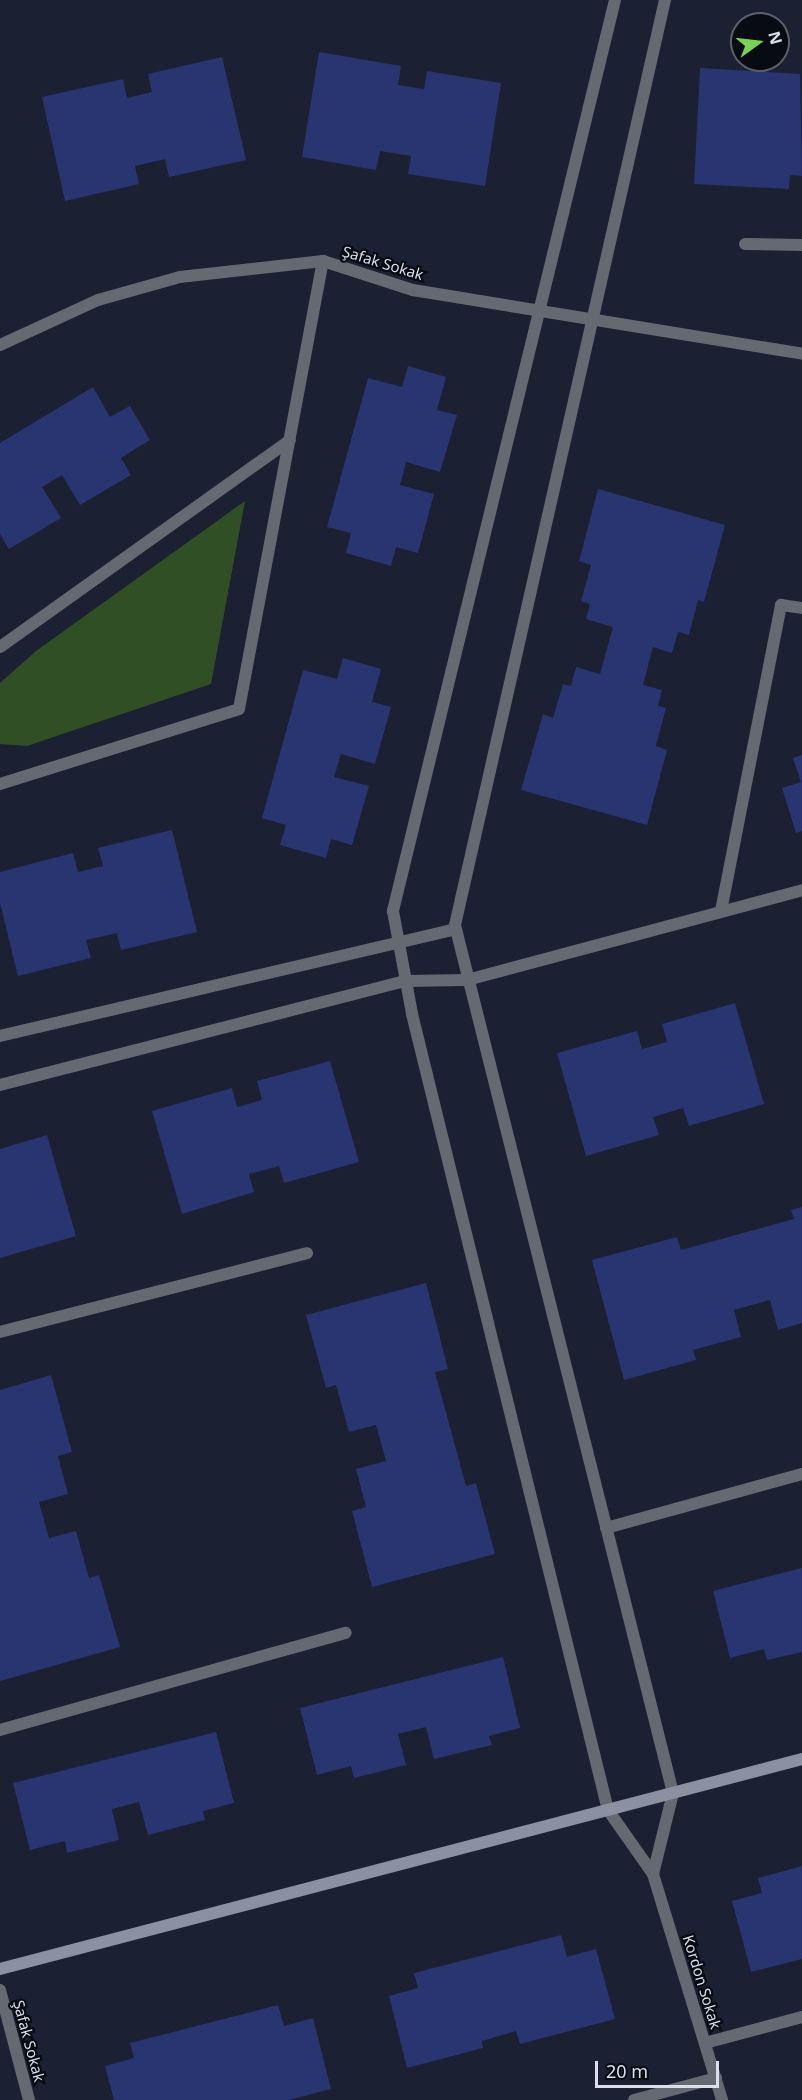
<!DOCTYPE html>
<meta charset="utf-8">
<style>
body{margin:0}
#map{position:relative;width:802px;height:2100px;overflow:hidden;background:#1b2032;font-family:"Noto Sans",sans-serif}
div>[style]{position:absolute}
.green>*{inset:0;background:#314f25}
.building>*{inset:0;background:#283570}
.lane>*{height:12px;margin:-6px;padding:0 6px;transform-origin:6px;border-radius:6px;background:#656972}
.street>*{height:12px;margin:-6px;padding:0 6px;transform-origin:6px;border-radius:6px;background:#656972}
.secondary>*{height:12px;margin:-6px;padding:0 6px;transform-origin:6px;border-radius:6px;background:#8c91a1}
span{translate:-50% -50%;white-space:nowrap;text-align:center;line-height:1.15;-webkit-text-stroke:4.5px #080b12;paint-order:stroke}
.street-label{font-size:15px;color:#dbdfec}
.north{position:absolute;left:730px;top:12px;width:60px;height:60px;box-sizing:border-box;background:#080b12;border:2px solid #5c6069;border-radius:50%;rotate:75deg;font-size:16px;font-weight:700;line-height:24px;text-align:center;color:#dbdfec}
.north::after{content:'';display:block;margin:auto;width:21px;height:27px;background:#7bd156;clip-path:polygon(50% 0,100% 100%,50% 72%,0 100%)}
.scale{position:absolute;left:595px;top:2061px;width:124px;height:27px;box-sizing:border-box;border:3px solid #dbdfec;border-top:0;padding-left:8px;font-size:18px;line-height:21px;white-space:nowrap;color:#dbdfec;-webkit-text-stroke:4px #080b12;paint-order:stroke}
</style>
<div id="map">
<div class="green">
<div style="clip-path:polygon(245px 501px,211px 684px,27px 746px,0 744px,0 683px,36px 651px)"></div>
</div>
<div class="building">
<div style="clip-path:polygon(319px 52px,401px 66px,398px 85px,424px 89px,427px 71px,501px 83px,485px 186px,408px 174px,411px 156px,380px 151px,376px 170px,302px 157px)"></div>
<div style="clip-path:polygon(222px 57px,246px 160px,169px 177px,165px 159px,135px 166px,139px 184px,65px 201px,42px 97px,123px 79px,127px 98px,152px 92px,148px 74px)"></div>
<div style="clip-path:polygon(700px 68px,800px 74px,802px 176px,790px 175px,789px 189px,694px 184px)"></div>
<div style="clip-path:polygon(408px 366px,446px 377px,437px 410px,457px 415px,440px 472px,406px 462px,400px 485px,434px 494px,418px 553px,396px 547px,391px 566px,346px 553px,351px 533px,327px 527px,368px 378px,402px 387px)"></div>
<div style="clip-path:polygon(93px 387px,110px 417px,130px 406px,150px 440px,121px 458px,131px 475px,80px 505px,62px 475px,42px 487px,61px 518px,9px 549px,0 534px,0 443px)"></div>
<div style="clip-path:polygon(598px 489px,725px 525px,704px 602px,698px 600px,689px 635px,678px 632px,672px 653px,653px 647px,643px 685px,662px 690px,658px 706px,666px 708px,656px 746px,667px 750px,647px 825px,521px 790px,543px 714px,553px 718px,563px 684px,571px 686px,576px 667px,600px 674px,613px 627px,586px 619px,590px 604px,581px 601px,591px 565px,579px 561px)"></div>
<div style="clip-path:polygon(343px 658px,381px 669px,372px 702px,391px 707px,375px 764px,341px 754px,334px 777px,369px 786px,352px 845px,331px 839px,326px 858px,280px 845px,286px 825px,262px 818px,303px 670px,337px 679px)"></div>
<div style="clip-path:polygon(802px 755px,802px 831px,796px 833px,782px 788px,801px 782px,793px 758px)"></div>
<div style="clip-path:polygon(172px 830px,197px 932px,121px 950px,117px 933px,86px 940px,91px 958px,18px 976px,0 903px,0 872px,73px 853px,78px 872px,103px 866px,98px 848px)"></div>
<div style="clip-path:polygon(735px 1003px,764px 1104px,689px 1126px,683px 1108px,653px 1117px,659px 1135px,586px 1156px,557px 1053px,637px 1031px,642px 1049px,667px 1042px,662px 1024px)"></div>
<div style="clip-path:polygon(330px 1061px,359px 1162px,284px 1183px,279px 1166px,249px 1174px,254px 1192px,182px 1214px,152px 1111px,232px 1088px,237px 1107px,262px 1100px,257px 1081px)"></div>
<div style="clip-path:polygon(47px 1135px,76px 1236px,0 1258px,0 1149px)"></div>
<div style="clip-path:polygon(802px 1207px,802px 1323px,778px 1330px,770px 1300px,734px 1310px,741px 1337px,693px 1350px,696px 1360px,624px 1380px,592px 1260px,677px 1237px,681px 1250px,794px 1219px,791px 1210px)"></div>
<div style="clip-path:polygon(426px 1283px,448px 1369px,435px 1372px,466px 1486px,476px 1483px,495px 1554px,372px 1587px,352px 1511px,366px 1507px,356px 1469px,386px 1461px,376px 1425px,349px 1432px,336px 1385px,326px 1388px,306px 1315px)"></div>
<div style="clip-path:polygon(51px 1375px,72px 1452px,58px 1456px,68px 1494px,39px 1502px,49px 1538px,76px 1531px,89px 1578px,99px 1575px,120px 1647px,0 1681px,0 1390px)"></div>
<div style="clip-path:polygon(802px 1568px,802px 1652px,767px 1660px,764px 1649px,730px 1658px,713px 1591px)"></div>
<div style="clip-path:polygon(503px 1657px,520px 1728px,489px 1736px,492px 1745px,434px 1759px,426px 1727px,398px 1734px,406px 1765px,354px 1778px,351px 1766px,317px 1775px,300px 1708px)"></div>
<div style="clip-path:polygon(216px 1732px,234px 1803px,203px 1811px,205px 1820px,148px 1835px,139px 1802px,112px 1809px,119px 1840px,67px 1853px,65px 1841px,30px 1850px,13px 1783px)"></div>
<div style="clip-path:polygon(802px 1866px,802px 1959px,751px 1972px,732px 1901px,762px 1893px,758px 1878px)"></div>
<div style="clip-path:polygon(561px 1935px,567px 1957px,596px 1949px,615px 2019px,520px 2044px,516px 2031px,482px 2041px,483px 2048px,407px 2068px,389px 1996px,418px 1988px,414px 1973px)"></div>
<div style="clip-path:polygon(278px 2005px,284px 2026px,313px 2018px,331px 2089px,289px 2100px,114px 2100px,105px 2066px,134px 2058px,130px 2043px)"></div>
</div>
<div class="lane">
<div style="left:745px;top:244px;width:57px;rotate:1deg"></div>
<div style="left:0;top:647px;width:356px;rotate:-35.5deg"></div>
<div style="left:0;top:784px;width:250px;rotate:-17.4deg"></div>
<div style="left:239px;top:709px;width:456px;rotate:-79.4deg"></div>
</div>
<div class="street">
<div style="left:615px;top:0;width:938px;rotate:103.7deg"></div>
<div style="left:393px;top:911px;width:105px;rotate:79.5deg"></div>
<div style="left:412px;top:1014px;width:820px;rotate:76.17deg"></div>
<div style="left:608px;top:1810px;width:78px;rotate:54.9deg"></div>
<div style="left:653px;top:1874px;width:236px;rotate:73deg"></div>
<div style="left:0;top:345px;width:108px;rotate:-24.7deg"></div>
<div style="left:98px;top:300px;width:85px;rotate:-15.7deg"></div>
<div style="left:180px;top:277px;width:144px;rotate:-6.4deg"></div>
<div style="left:323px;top:261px;width:95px;rotate:17.9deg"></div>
<div style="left:413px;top:290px;width:394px;rotate:9.3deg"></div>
<div style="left:721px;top:911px;width:312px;rotate:-78.9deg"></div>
<div style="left:781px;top:605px;width:21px;rotate:8deg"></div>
<div style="left:0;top:1036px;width:467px;rotate:-13.2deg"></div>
<div style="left:0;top:1085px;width:418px;rotate:-14.4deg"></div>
<div style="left:405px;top:981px;width:62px;rotate:-0.9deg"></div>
<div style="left:467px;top:980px;width:347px;rotate:-15deg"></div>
<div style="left:0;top:1332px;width:317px;rotate:-14.4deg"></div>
<div style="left:606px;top:1528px;width:203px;rotate:-15.4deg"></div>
<div style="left:0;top:1730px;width:359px;rotate:-15.7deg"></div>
<div style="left:653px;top:1874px;width:83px;rotate:-76.1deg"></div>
<div style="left:673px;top:1793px;width:895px;rotate:-104.1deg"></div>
<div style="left:455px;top:925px;width:949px;rotate:-77.21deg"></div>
<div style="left:0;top:1990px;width:114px;rotate:75.2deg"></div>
<div style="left:705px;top:2043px;width:100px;rotate:-15deg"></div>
<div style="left:634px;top:2100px;width:85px;rotate:-15deg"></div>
</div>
<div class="secondary">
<div style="left:0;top:1969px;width:829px;rotate:-14.67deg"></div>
</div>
<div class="street-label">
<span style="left:383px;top:263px;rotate:17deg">Şafak Sokak</span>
<span style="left:702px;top:1982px;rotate:73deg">Kordon Sokak</span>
<span style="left:29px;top:2041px;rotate:75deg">Şafak Sokak</span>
</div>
<div class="north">N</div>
<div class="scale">20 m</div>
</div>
